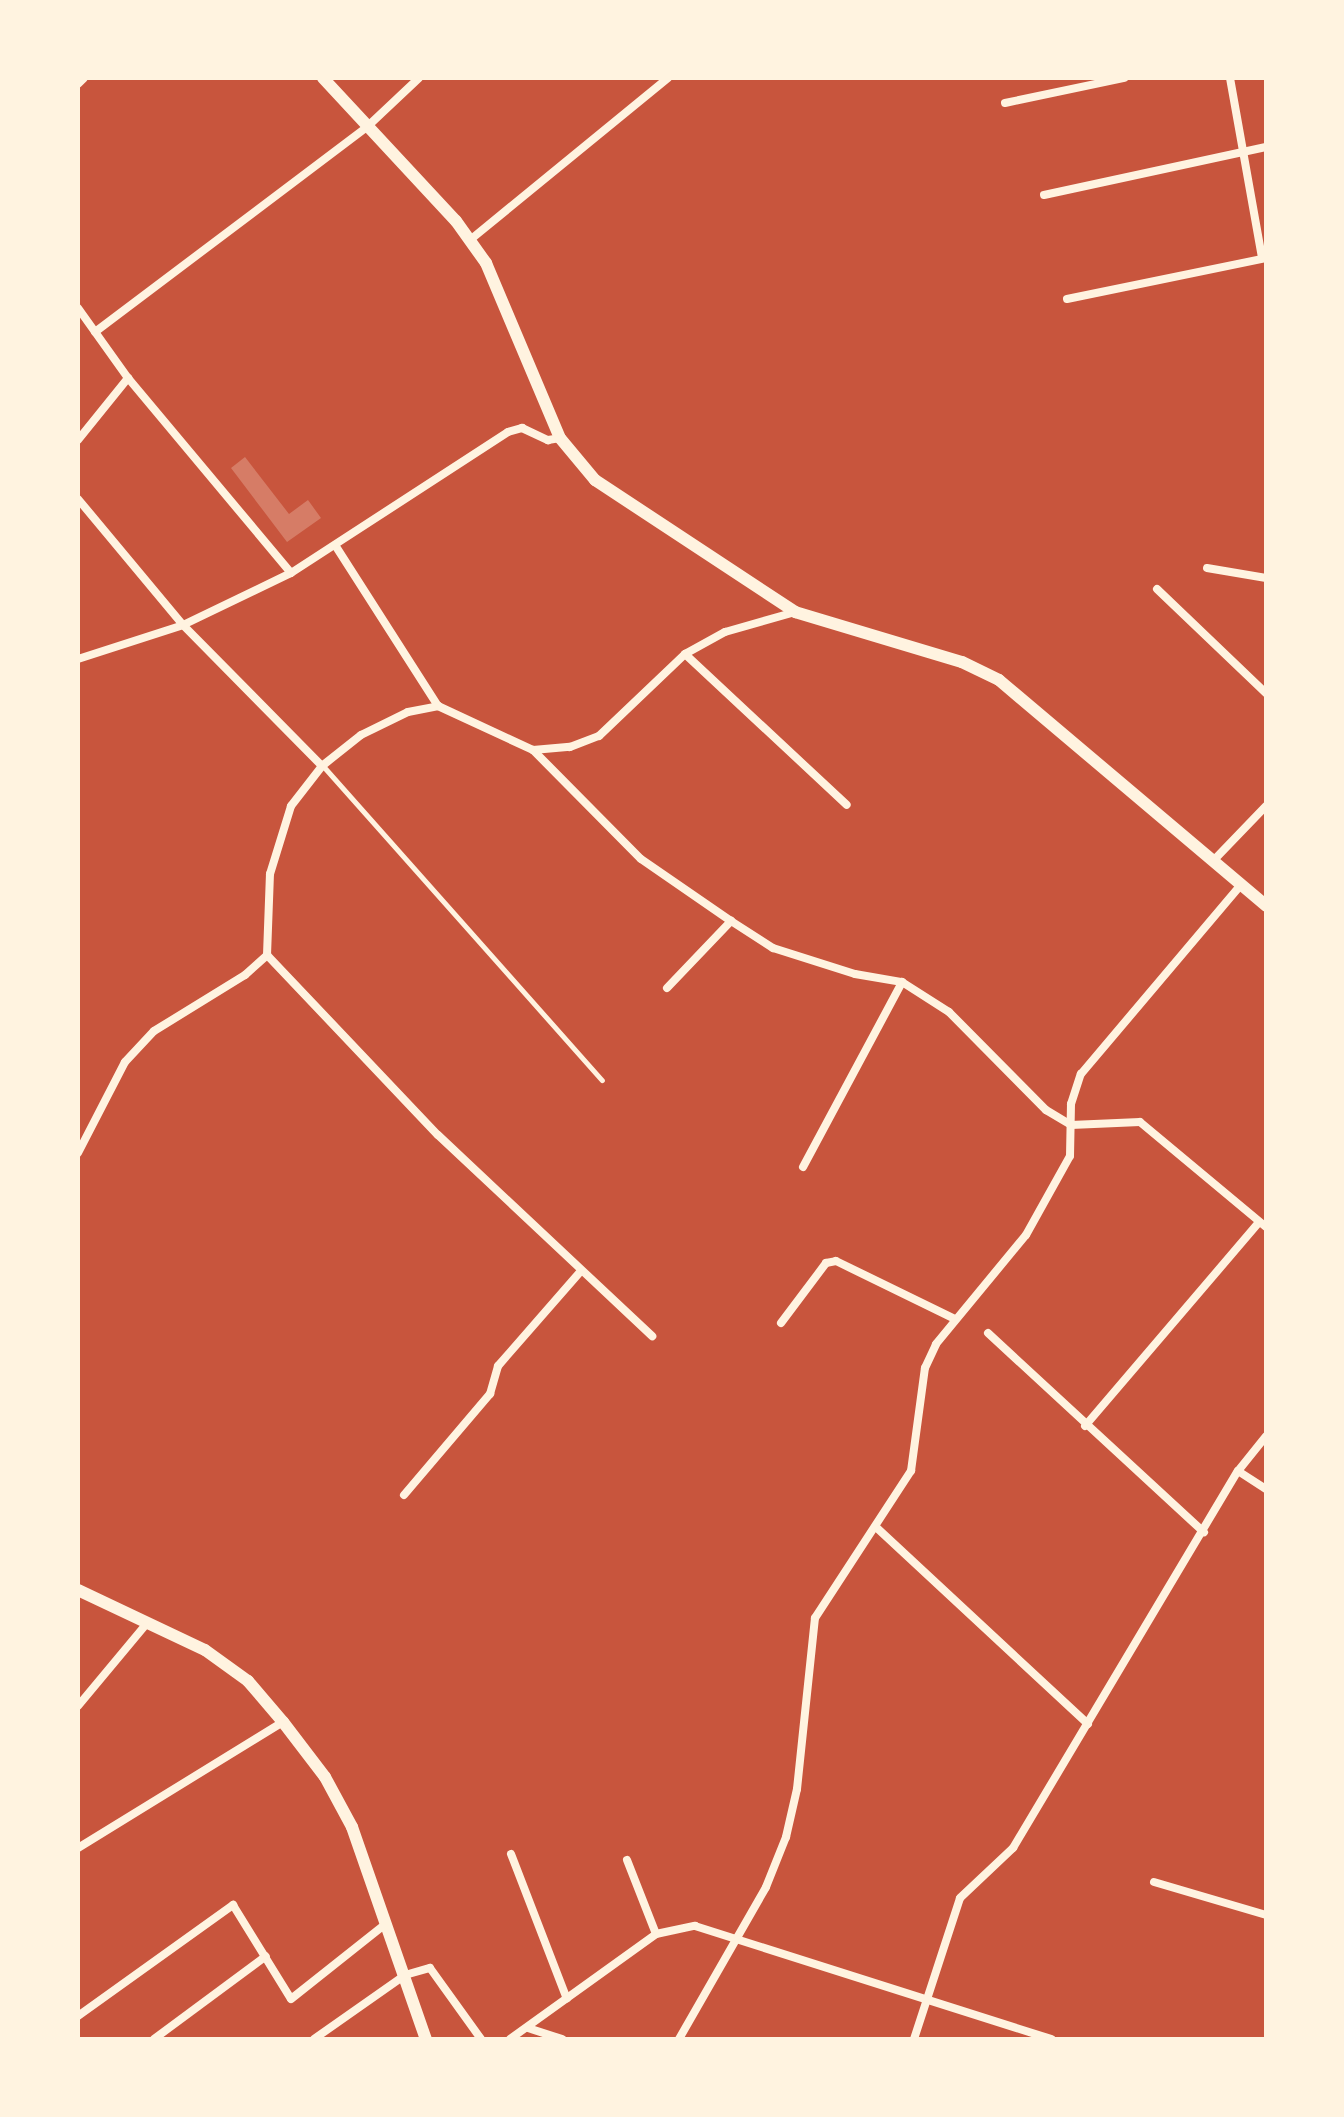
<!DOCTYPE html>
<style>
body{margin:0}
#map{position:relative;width:1344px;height:2117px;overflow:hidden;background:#c8553d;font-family:"Noto Sans",sans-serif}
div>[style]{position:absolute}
.building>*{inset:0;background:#d67c66}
.service>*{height:5px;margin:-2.5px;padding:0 2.5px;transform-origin:2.5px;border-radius:2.5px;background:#fff3e0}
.minor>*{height:8px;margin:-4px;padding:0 4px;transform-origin:4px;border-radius:4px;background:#fff3e0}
.tertiary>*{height:12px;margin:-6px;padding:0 6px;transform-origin:6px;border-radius:6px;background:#fff3e0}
span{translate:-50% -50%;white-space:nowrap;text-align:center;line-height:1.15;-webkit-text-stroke:8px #fff3e0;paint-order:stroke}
.frame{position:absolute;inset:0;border:80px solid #fff3e0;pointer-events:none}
</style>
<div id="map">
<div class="building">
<div style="clip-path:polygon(245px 457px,289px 514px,308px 500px,321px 518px,287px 542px,231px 468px)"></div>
</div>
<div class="service">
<div style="left:323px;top:766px;width:420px;rotate:48.4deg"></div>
</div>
<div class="minor">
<div style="left:1230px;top:78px;width:183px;rotate:79.9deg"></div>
<div style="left:78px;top:84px;width:8px;rotate:-45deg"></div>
<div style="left:1005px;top:103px;width:122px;rotate:-11.9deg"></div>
<div style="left:1044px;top:195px;width:227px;rotate:-12.2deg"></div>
<div style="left:470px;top:240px;width:256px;rotate:-39.3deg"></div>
<div style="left:1067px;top:299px;width:203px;rotate:-11.6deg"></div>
<div style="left:78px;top:308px;width:86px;rotate:54.5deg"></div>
<div style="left:128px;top:378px;width:254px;rotate:50.1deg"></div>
<div style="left:95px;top:332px;width:342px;rotate:-37deg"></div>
<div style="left:368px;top:126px;width:70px;rotate:-43.3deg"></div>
<div style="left:78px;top:440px;width:80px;rotate:-51.1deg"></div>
<div style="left:78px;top:499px;width:164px;rotate:50.2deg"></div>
<div style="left:183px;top:625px;width:198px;rotate:45.4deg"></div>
<div style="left:335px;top:545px;width:191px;rotate:57.4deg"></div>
<div style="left:1207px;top:568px;width:60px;rotate:9.6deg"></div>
<div style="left:1157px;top:589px;width:151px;rotate:43.7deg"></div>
<div style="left:685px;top:654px;width:221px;rotate:43deg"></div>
<div style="left:78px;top:659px;width:110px;rotate:-17.9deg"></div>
<div style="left:183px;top:625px;width:120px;rotate:-25.7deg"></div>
<div style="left:291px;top:573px;width:259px;rotate:-33deg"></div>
<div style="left:508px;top:432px;width:15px;rotate:-16deg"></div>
<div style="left:522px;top:428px;width:29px;rotate:25deg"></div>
<div style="left:548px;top:440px;width:12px;rotate:-9deg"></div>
<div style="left:533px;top:750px;width:153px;rotate:45.3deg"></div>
<div style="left:641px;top:859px;width:109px;rotate:34.6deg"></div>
<div style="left:731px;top:921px;width:50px;rotate:32.7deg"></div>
<div style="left:773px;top:948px;width:86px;rotate:17.6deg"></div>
<div style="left:855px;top:974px;width:48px;rotate:9.7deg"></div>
<div style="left:902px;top:982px;width:56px;rotate:32.6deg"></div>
<div style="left:949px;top:1012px;width:138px;rotate:45.3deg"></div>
<div style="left:1046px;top:1110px;width:29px;rotate:31deg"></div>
<div style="left:1071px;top:1125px;width:69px;rotate:-2.5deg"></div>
<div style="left:1140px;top:1122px;width:164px;rotate:39.8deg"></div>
<div style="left:1213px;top:861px;width:76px;rotate:-46.1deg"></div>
<div style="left:267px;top:955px;width:248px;rotate:46.5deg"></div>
<div style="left:438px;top:1135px;width:294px;rotate:43.2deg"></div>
<div style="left:667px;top:988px;width:93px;rotate:-46.3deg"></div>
<div style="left:78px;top:1153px;width:102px;rotate:-62.7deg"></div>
<div style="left:125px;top:1062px;width:42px;rotate:-46.9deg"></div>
<div style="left:154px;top:1031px;width:107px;rotate:-31.6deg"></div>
<div style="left:245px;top:975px;width:30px;rotate:-42deg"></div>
<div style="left:267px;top:955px;width:81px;rotate:-87.9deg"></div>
<div style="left:270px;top:874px;width:71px;rotate:-72.8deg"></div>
<div style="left:291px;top:806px;width:51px;rotate:-52.2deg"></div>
<div style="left:322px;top:766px;width:50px;rotate:-38.5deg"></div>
<div style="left:361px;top:735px;width:52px;rotate:-26.1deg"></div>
<div style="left:408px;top:712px;width:31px;rotate:-11deg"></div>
<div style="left:438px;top:706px;width:105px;rotate:24.9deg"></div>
<div style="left:533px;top:750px;width:37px;rotate:-5deg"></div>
<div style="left:570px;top:747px;width:31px;rotate:-21deg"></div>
<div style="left:599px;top:736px;width:119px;rotate:-43.6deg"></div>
<div style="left:685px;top:654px;width:46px;rotate:-28.8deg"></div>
<div style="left:725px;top:632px;width:73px;rotate:-15.9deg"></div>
<div style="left:803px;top:1167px;width:210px;rotate:-61.8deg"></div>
<div style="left:781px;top:1323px;width:75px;rotate:-53.1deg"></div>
<div style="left:826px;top:1263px;width:10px;rotate:-11deg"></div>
<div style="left:836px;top:1261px;width:132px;rotate:26deg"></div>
<div style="left:988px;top:1333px;width:294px;rotate:42.7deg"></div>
<div style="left:1085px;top:1426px;width:268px;rotate:-49.5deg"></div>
<div style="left:1238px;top:1471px;width:33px;rotate:33deg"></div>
<div style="left:404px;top:1495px;width:133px;rotate:-49.6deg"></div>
<div style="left:490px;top:1394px;width:29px;rotate:-74deg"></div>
<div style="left:498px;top:1366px;width:126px;rotate:-48.9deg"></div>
<div style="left:877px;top:1528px;width:288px;rotate:42.9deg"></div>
<div style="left:78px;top:1706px;width:109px;rotate:-50.2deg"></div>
<div style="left:78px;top:1848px;width:241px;rotate:-31.6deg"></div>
<div style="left:511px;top:1854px;width:155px;rotate:68.9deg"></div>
<div style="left:627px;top:1860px;width:79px;rotate:68.6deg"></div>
<div style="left:1154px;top:1882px;width:117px;rotate:16.4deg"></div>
<div style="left:78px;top:2016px;width:191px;rotate:-35.6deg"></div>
<div style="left:233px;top:1905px;width:110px;rotate:58.3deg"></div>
<div style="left:291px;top:1999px;width:122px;rotate:-38.4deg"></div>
<div style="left:528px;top:2028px;width:36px;rotate:18deg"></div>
<div style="left:154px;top:2039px;width:139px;rotate:-36.5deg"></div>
<div style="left:314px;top:2039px;width:111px;rotate:-35.1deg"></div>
<div style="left:405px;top:1975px;width:26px;rotate:-16deg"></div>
<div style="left:430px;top:1968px;width:87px;rotate:54.3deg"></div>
<div style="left:510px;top:2039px;width:180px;rotate:-35.7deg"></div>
<div style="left:656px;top:1934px;width:40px;rotate:-12deg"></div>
<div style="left:695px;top:1926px;width:374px;rotate:17.6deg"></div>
<div style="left:679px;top:2039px;width:175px;rotate:-60.2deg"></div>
<div style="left:766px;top:1887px;width:54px;rotate:-68.2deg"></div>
<div style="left:786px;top:1837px;width:49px;rotate:-77.1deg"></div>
<div style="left:797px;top:1789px;width:172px;rotate:-84deg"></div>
<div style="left:815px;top:1618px;width:176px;rotate:-56.9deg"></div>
<div style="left:911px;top:1471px;width:104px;rotate:-82.3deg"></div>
<div style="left:925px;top:1368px;width:26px;rotate:-65deg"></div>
<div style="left:936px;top:1344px;width:141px;rotate:-50.5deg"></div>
<div style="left:1026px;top:1235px;width:90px;rotate:-60.9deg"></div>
<div style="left:1070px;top:1156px;width:52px;rotate:-88.9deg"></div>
<div style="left:1071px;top:1104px;width:32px;rotate:-72deg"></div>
<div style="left:1081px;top:1074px;width:248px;rotate:-49.8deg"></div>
<div style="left:914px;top:2039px;width:148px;rotate:-71.9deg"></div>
<div style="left:960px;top:1898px;width:73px;rotate:-43.3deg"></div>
<div style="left:1013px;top:1848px;width:439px;rotate:-59.2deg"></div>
<div style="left:1238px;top:1471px;width:45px;rotate:-51.3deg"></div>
</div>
<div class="tertiary">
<div style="left:323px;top:78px;width:195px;rotate:47.1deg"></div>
<div style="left:456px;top:221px;width:52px;rotate:54.5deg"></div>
<div style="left:486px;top:263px;width:190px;rotate:67.1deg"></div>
<div style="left:560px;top:438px;width:55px;rotate:50.2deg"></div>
<div style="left:595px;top:480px;width:240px;rotate:33.4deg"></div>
<div style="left:795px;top:612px;width:174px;rotate:16.7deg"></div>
<div style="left:962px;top:662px;width:41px;rotate:25.9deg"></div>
<div style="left:999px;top:680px;width:350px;rotate:40.2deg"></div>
<div style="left:78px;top:1590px;width:140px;rotate:25.3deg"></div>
<div style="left:205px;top:1650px;width:53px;rotate:35.8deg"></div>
<div style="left:248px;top:1681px;width:54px;rotate:49.5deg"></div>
<div style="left:283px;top:1722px;width:69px;rotate:52.6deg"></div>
<div style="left:325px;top:1777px;width:57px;rotate:61.6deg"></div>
<div style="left:352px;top:1827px;width:225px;rotate:70.8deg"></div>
</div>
<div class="frame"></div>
</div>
